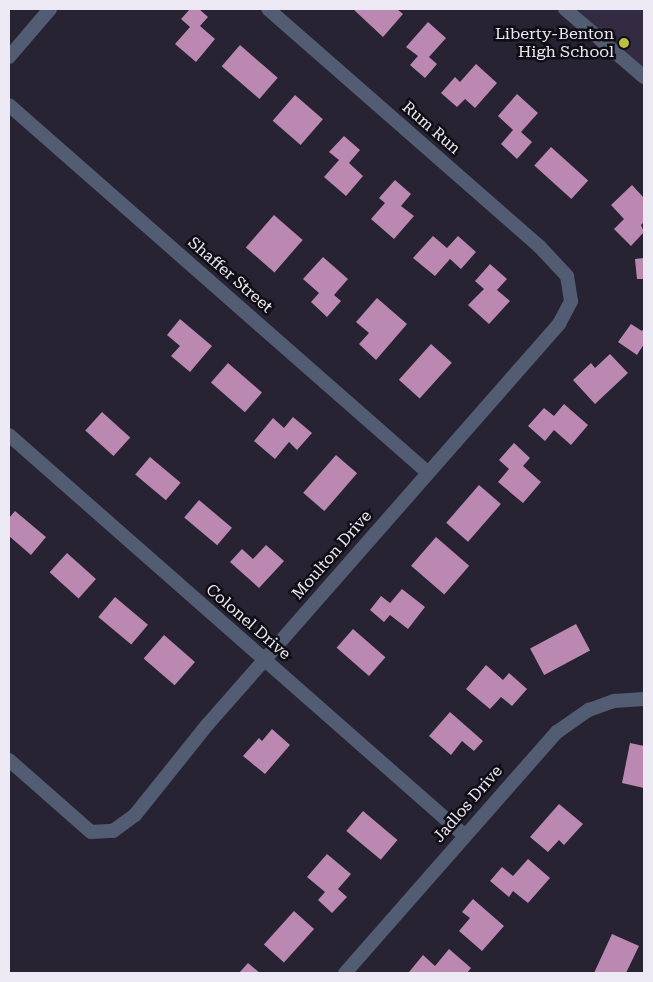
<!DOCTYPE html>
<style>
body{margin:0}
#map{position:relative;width:653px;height:982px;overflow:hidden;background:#282333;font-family:"Roboto Serif",serif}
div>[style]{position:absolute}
.built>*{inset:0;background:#322b41}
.building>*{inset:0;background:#bb88b2;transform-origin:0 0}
.minor>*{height:14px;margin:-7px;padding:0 7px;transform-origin:7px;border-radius:7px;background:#525d73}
.tertiary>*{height:14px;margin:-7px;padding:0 7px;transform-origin:7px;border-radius:7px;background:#525d73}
.dots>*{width:14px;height:14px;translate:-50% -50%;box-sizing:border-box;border:2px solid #100e15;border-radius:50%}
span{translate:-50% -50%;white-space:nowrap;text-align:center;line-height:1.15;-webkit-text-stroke:5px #100e15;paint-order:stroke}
.poi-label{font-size:16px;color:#ece9f4}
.right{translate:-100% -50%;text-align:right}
.street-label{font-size:16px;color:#ece9f4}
.frame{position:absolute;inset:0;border:10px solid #ece9f4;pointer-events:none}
</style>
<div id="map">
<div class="built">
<div style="clip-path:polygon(565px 9px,644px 9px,644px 77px)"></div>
</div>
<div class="building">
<div style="clip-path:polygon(190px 9px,199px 9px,208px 17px,200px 26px,215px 39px,196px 62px,175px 44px,190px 27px,181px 19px)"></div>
<div style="clip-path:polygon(353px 9px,397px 9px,403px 14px,383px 37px)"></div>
<div style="clip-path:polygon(428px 22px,446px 38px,429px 57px,437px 64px,425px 78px,410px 65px,418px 56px,406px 47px)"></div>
<div style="left:240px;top:45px;width:50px;height:28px;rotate:41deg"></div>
<div style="clip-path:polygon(476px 64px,497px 83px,475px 108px,465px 99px,457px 107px,441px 93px,455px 77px,460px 82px)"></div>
<div style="clip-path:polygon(517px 94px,538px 113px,521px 132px,532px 142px,517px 159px,501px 144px,513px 130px,498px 116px)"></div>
<div style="left:295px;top:95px;width:37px;height:34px;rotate:41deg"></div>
<div style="clip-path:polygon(344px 136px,360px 150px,349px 163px,363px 176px,346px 196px,324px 177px,339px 160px,329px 152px)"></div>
<div style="left:551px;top:147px;width:50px;height:25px;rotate:42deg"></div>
<div style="clip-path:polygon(395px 180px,411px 194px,401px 206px,414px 216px,394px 239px,371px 219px,385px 203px,379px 198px)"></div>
<div style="clip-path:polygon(632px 185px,644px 198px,644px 222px,641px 225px,644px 232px,631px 246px,614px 229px,624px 219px,611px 205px)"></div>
<div style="left:274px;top:215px;width:38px;height:43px;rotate:41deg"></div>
<div style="clip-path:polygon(433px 236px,447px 248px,458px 236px,476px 252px,461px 269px,450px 259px,435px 276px,413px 258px)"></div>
<div style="clip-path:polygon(323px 257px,348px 279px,334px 295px,341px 301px,327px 317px,311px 302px,319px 293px,303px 279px)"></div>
<div style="clip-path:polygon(644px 258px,644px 279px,637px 279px,635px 259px)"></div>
<div style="clip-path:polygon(490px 264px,507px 279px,497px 290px,510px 301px,489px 324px,468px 305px,484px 289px,475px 281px)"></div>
<div style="clip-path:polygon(377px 298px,407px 324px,376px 360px,359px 344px,369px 333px,356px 322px)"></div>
<div style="clip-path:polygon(180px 319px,212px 346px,190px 372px,171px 356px,180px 346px,167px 335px)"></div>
<div style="clip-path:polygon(631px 324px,642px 331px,644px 328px,644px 344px,637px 355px,618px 342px)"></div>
<div style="left:431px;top:344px;width:28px;height:48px;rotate:42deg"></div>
<div style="clip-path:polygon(610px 354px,628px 373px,595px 404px,573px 380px,591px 363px,595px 368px)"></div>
<div style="left:228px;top:363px;width:45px;height:26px;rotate:41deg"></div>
<div style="clip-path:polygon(564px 404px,588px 425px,571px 445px,554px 430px,545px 441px,528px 426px,544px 408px,554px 416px)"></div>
<div style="left:102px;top:412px;width:38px;height:25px;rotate:42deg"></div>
<div style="clip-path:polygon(293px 417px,312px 433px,297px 450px,289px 442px,275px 459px,254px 441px,273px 418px,284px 428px)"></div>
<div style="clip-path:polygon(514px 443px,530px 458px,523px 466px,541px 482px,523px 503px,498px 482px,509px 469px,499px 460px)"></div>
<div style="left:336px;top:455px;width:28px;height:50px;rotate:41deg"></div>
<div style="left:150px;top:457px;width:40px;height:23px;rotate:40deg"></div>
<div style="left:479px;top:485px;width:29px;height:50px;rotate:41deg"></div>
<div style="left:199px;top:500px;width:43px;height:23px;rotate:40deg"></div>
<div style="clip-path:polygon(15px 511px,46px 537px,31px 555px,9px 536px,9px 518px)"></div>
<div style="left:436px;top:537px;width:44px;height:38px;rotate:41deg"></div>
<div style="clip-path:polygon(266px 545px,284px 561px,259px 588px,230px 562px,242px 549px,253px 559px)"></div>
<div style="left:67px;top:553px;width:39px;height:26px;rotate:42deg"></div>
<div style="clip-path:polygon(402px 589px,425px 607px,408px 629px,390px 615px,384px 622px,370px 610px,381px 596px,390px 603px)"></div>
<div style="left:115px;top:597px;width:43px;height:26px;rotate:40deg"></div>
<div style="left:576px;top:624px;width:30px;height:52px;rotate:62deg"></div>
<div style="left:353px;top:629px;width:43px;height:25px;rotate:41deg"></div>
<div style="left:164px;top:635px;width:41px;height:31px;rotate:41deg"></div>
<div style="clip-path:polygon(486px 665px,503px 680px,509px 673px,527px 689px,512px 706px,501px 697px,490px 709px,466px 689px)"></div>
<div style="clip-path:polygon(450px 712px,483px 741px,474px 751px,462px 741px,451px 755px,429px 736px)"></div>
<div style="clip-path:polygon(272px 729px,290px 745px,265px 774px,243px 756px,259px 738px,262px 741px)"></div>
<div style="clip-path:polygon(630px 743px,644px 746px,644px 788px,622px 783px)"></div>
<div style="clip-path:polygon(559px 804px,583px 824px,564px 845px,559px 840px,548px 852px,530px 837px)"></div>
<div style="left:363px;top:811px;width:45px;height:26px;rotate:40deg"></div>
<div style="clip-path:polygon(327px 854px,351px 874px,338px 889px,347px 897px,332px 913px,318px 900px,325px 892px,307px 877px)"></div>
<div style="clip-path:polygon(528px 859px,550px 878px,528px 903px,513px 891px,509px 897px,490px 881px,502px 867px,513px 876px)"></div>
<div style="clip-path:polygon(473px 899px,504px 926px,482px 951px,459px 931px,470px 918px,462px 912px)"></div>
<div style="left:294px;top:911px;width:27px;height:45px;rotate:42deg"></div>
<div style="clip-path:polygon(612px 934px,639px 946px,626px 973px,594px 973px)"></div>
<div style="clip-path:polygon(449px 949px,471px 968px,467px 973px,409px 972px,423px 955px,435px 966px)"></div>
<div style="clip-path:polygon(248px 963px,260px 973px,239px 973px)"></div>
</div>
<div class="minor">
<div style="left:9px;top:57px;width:63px;rotate:-49.5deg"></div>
<div style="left:9px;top:105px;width:556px;rotate:41.28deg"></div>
<div style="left:9px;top:435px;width:606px;rotate:41.32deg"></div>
<div style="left:9px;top:760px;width:109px;rotate:41.3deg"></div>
<div style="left:91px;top:832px;width:22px;rotate:-3deg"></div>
<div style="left:113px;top:831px;width:27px;rotate:-36deg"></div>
<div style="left:135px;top:815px;width:117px;rotate:-51.3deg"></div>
<div style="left:208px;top:724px;width:532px;rotate:-48.73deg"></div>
<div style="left:559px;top:324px;width:26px;rotate:-62deg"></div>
<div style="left:571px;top:301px;width:25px;rotate:-99deg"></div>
<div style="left:567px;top:276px;width:40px;rotate:-133deg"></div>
<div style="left:540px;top:247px;width:361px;rotate:-138.8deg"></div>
<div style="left:345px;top:973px;width:321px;rotate:-48.7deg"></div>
<div style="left:557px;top:732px;width:39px;rotate:-35deg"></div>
<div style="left:589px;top:710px;width:27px;rotate:-20deg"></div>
<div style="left:614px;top:701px;width:30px;rotate:-4deg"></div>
</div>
<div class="tertiary">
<div style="left:565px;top:9px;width:104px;rotate:40.7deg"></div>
</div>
<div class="dots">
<div style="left:624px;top:43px;background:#bdbf43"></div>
</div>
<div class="poi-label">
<span class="right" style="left:614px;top:43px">Liberty-Benton<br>High School</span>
</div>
<div class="street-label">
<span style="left:431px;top:128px;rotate:41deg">Rum Run</span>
<span style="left:230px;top:275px;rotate:41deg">Shaffer Street</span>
<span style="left:332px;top:555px;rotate:-49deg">Moulton Drive</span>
<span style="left:248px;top:622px;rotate:41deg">Colonel Drive</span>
<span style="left:468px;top:804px;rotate:-49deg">Jadlos Drive</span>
</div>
<div class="frame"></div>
</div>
